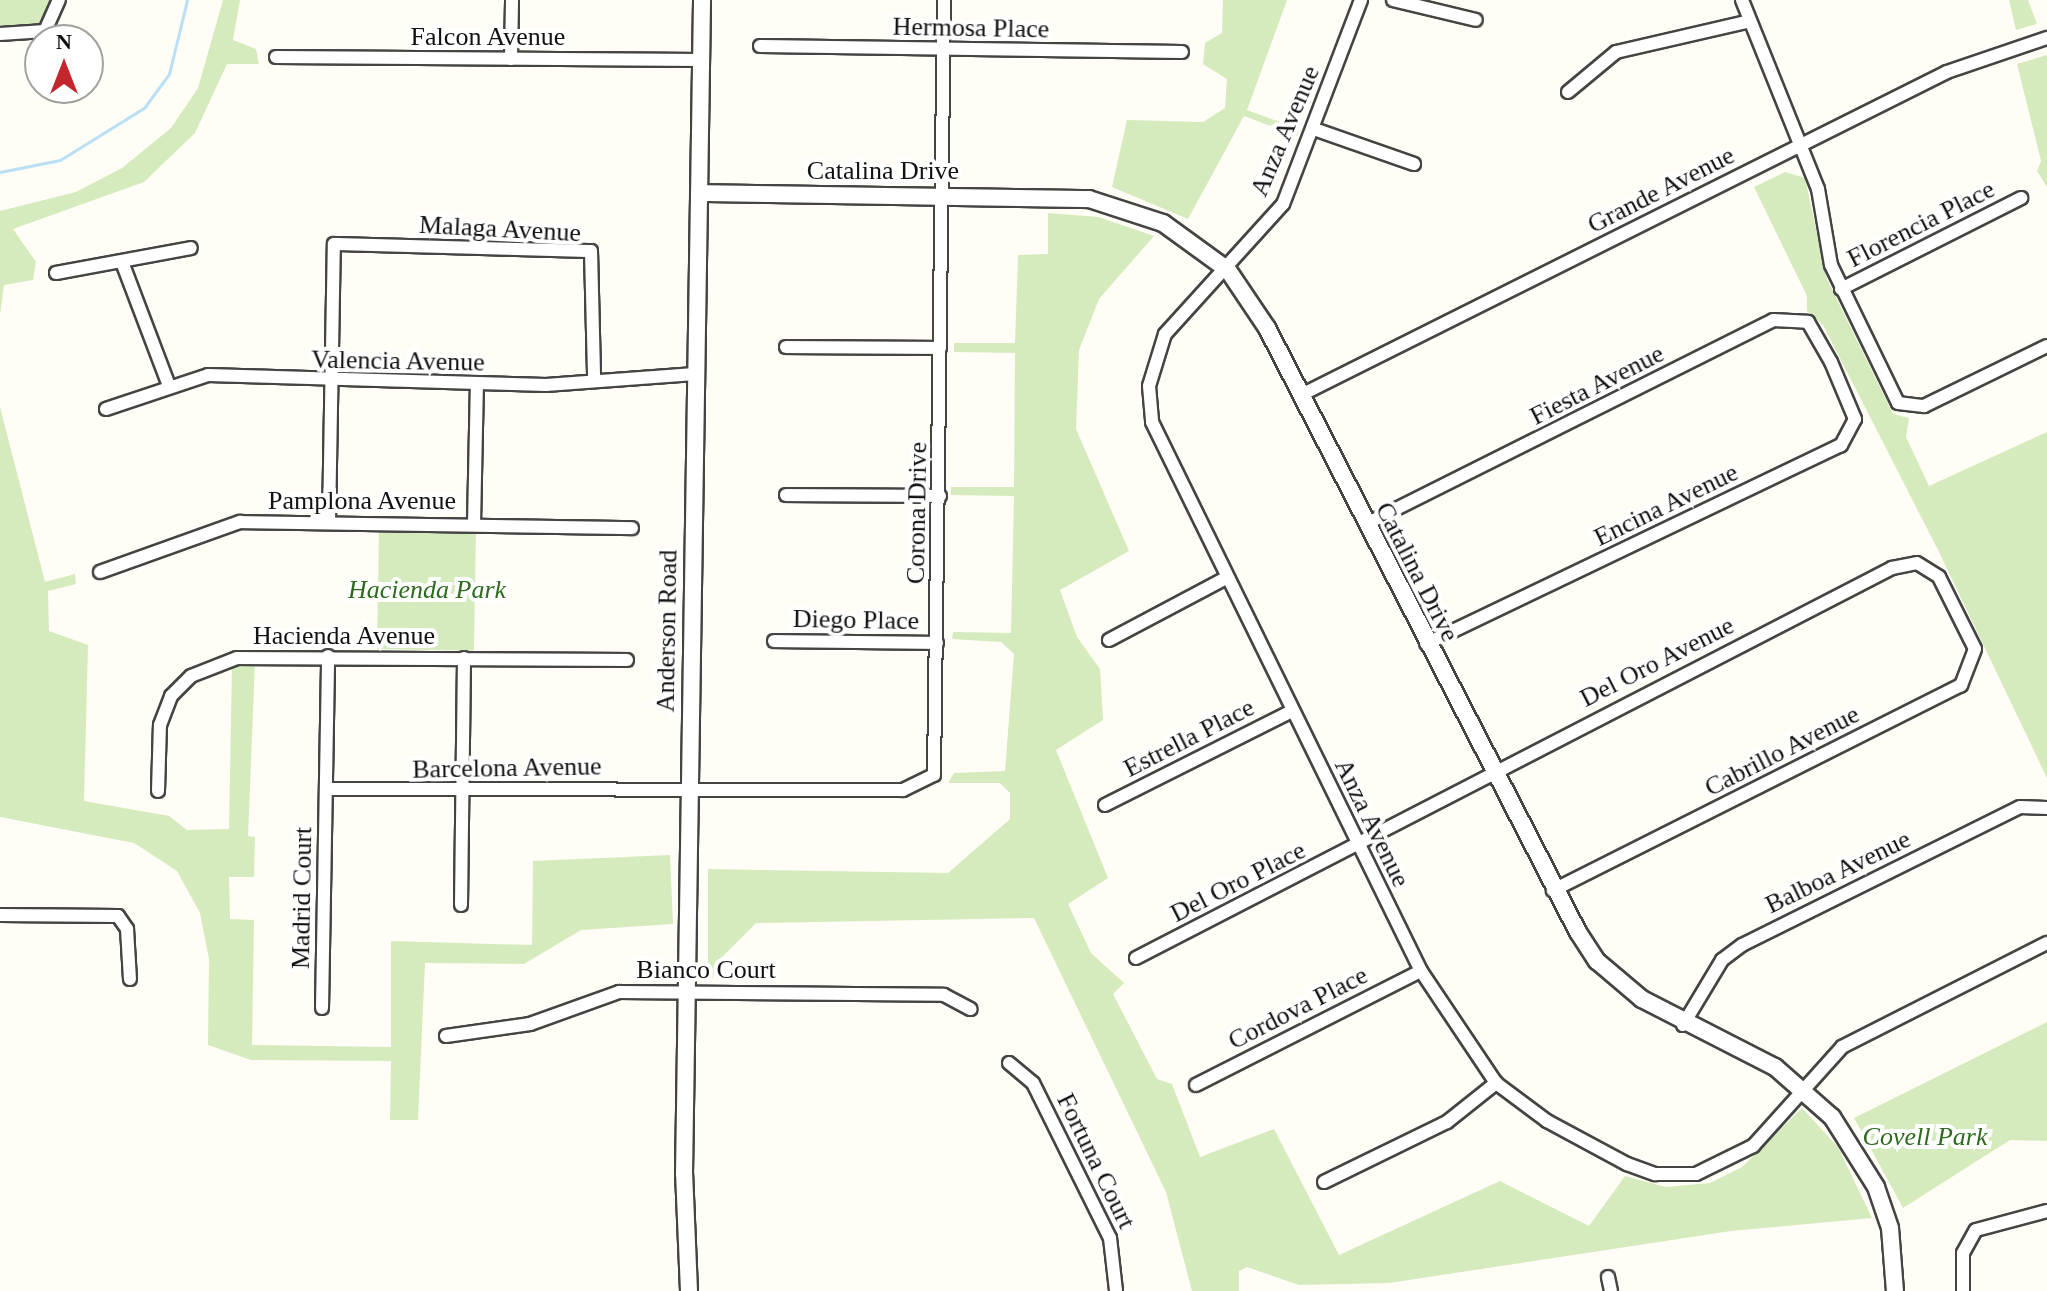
<!DOCTYPE html>
<style>
body{margin:0}
#map{position:relative;width:2047px;height:1291px;overflow:hidden;background:#fffdf5;font-family:Georgia,serif}
div>[style]{position:absolute}
.green>*{inset:0;background:#d5ebbd;transform-origin:0 0}
.stream>*{height:3px;margin:-1.5px;padding:0 1.5px;transform-origin:1.5px;border-radius:1.5px;background:#b9e0f7}
.roads{filter:drop-shadow(2px 0 #444) drop-shadow(-2px 0 #444) drop-shadow(0 2px #444) drop-shadow(0 -2px #444)}
.minor>*{height:12px;margin:-6px;padding:0 6px;transform-origin:6px;border-radius:6px;background:#fff}
.tertiary>*{height:16px;margin:-8px;padding:0 8px;transform-origin:8px;border-radius:8px;background:#fff}
span{translate:-50% -50%;white-space:nowrap;text-align:center;line-height:1.15;-webkit-text-stroke:8px #fff;paint-order:stroke}
.street-label{font-size:26px;color:#111}
.park-label{font-size:26px;color:#2f6b1f;font-style:italic}
.north{position:absolute;left:24px;top:24px;width:80px;height:80px;box-sizing:border-box;background:#fff;border:2px solid #a0a0a0;border-radius:50%;rotate:0deg;font-size:22px;font-weight:700;line-height:32px;text-align:center;color:#111}
.north::after{content:'';display:block;margin:auto;width:28px;height:36px;background:#c4262e;clip-path:polygon(50% 0,100% 100%,50% 72%,0 100%)}
</style>
<div id="map">
<div class="green">
<div style="clip-path:polygon(0 0,54px 0,43px 26px,0 28px)"></div>
<div style="clip-path:polygon(223px 0,240px 0,233px 40px,256px 49px,259px 64px,227px 64px,195px 133px,144px 182px,13px 229px,36px 262px,33px 280px,4px 285px,0 315px,0 211px,76px 192px,122px 168px,171px 128px,198px 88px)"></div>
<div style="clip-path:polygon(1223px 0,1287px 0,1247px 110px,1299px 129px,1297px 136px,1244px 116px,1188px 219px,1112px 187px,1127px 120px,1203px 122px,1225px 108px,1227px 79px,1203px 64px,1205px 43px,1222px 33px)"></div>
<div style="clip-path:polygon(2009px 0,2028px 0,2037px 24px,2016px 30px)"></div>
<div style="clip-path:polygon(2047px 55px,2047px 187px,2037px 171px,2041px 161px,2017px 64px)"></div>
<div style="clip-path:polygon(1785px 172px,1805px 178px,1827px 279px,1893px 414px,1909px 418px,1906px 437px,1929px 486px,2047px 432px,2047px 778px,1938px 550px,1823px 325px,1807px 311px,1807px 296px,1754px 187px)"></div>
<div style="clip-path:polygon(1048px 213px,1099px 217px,1154px 236px,1099px 299px,1079px 350px,1076px 429px,1129px 551px,1060px 590px,1077px 637px,1100px 669px,1103px 720px,1056px 750px,1108px 878px,1068px 904px,1091px 953px,1124px 983px,1113px 994px,1157px 1079px,1172px 1084px,1200px 1157px,1274px 1129px,1339px 1255px,1500px 1181px,1589px 1226px,1625px 1176px,1666px 1187px,1710px 1183px,1742px 1167px,1802px 1108px,1838px 1147px,1872px 1218px,1731px 1231px,1389px 1283px,1299px 1285px,1247px 1267px,1239px 1271px,1239px 1291px,1192px 1291px,1166px 1192px,1034px 918px,756px 923px,718px 961px,712px 979px,708px 975px,708px 869px,948px 873px,1010px 819px,1010px 793px,1000px 783px,948px 783px,954px 773px,1005px 771px,1014px 654px,1001px 642px,952px 639px,953px 632px,1011px 633px,1014px 496px,951px 495px,951px 487px,1014px 487px,1015px 353px,954px 352px,954px 343px,1015px 343px,1018px 255px,1048px 254px)"></div>
<div style="clip-path:polygon(0 407px,45px 582px,75px 574px,76px 584px,48px 591px,49px 631px,88px 645px,84px 801px,169px 816px,187px 830px,229px 829px,232px 665px,255px 663px,248px 836px,255px 837px,254px 877px,229px 877px,230px 919px,254px 920px,252px 1045px,391px 1047px,391px 941px,532px 945px,533px 861px,670px 855px,673px 924px,581px 930px,524px 964px,425px 963px,418px 1120px,390px 1120px,391px 1061px,251px 1060px,208px 1045px,209px 959px,200px 913px,177px 871px,134px 843px,0 817px)"></div>
<div style="left:379px;top:531px;width:97px;height:118px;rotate:1deg"></div>
<div style="clip-path:polygon(2047px 1022px,2047px 1141px,2010px 1140px,1903px 1208px,1854px 1118px)"></div>
</div>
<div class="stream">
<div style="left:0;top:172px;width:61px;rotate:-11.3deg"></div>
<div style="left:60px;top:160px;width:99px;rotate:-31.8deg"></div>
<div style="left:144px;top:108px;width:42px;rotate:-53.7deg"></div>
<div style="left:169px;top:74px;width:76px;rotate:-76.3deg"></div>
</div>
<div class="roads">
<div class="minor">
<div style="left:1361px;top:0;width:218px;rotate:110.9deg"></div>
<div style="left:1283px;top:204px;width:176px;rotate:132.2deg"></div>
<div style="left:1165px;top:334px;width:54px;rotate:107.1deg"></div>
<div style="left:1149px;top:386px;width:36px;rotate:85deg"></div>
<div style="left:1152px;top:422px;width:611px;rotate:63.9deg"></div>
<div style="left:1421px;top:971px;width:135px;rotate:56.2deg"></div>
<div style="left:1496px;top:1083px;width:64px;rotate:36.7deg"></div>
<div style="left:1547px;top:1121px;width:91px;rotate:28.3deg"></div>
<div style="left:1627px;top:1164px;width:30px;rotate:20deg"></div>
<div style="left:1655px;top:1174px;width:41px"></div>
<div style="left:1696px;top:1174px;width:64px;rotate:-26.2deg"></div>
<div style="left:1753px;top:1146px;width:133px;rotate:-48deg"></div>
<div style="left:1842px;top:1047px;width:230px;rotate:-26.9deg"></div>
<div style="left:1393px;top:0;width:85px;rotate:13.5deg"></div>
<div style="left:1742px;top:0;width:204px;rotate:68.1deg"></div>
<div style="left:1818px;top:189px;width:77px;rotate:80.3deg"></div>
<div style="left:1831px;top:265px;width:153px;rotate:64.1deg"></div>
<div style="left:1898px;top:403px;width:26px;rotate:7deg"></div>
<div style="left:1924px;top:406px;width:137px;rotate:-26deg"></div>
<div style="left:0;top:34px;width:45px;rotate:-3.8deg"></div>
<div style="left:45px;top:31px;width:34px;rotate:-66deg"></div>
<div style="left:760px;top:46px;width:422px;rotate:0.8deg"></div>
<div style="left:276px;top:57px;width:425px;rotate:0.4deg"></div>
<div style="left:511px;top:59px;width:59px;rotate:-89deg"></div>
<div style="left:1568px;top:92px;width:62px;rotate:-39.8deg"></div>
<div style="left:1616px;top:52px;width:133px;rotate:-13deg"></div>
<div style="left:1314px;top:129px;width:106px;rotate:19.3deg"></div>
<div style="left:122px;top:262px;width:129px;rotate:69.2deg"></div>
<div style="left:56px;top:273px;width:137px;rotate:-10.5deg"></div>
<div style="left:1841px;top:289px;width:202px;rotate:-26.8deg"></div>
<div style="left:786px;top:347px;width:154px;rotate:0.4deg"></div>
<div style="left:1301px;top:395px;width:722px;rotate:-26.57deg"></div>
<div style="left:1947px;top:72px;width:106px;rotate:-18.8deg"></div>
<div style="left:106px;top:409px;width:108px;rotate:-18.4deg"></div>
<div style="left:208px;top:375px;width:338px;rotate:1.7deg"></div>
<div style="left:546px;top:385px;width:149px;rotate:-4.2deg"></div>
<div style="left:786px;top:495px;width:154px;rotate:0.4deg"></div>
<div style="left:329px;top:522px;width:278px;rotate:-89deg"></div>
<div style="left:334px;top:244px;width:257px;rotate:1.6deg"></div>
<div style="left:591px;top:251px;width:126px;rotate:88.6deg"></div>
<div style="left:474px;top:524px;width:140px;rotate:-88.8deg"></div>
<div style="left:1366px;top:524px;width:455px;rotate:-26.6deg"></div>
<div style="left:1773px;top:320px;width:35px;rotate:3deg"></div>
<div style="left:1808px;top:322px;width:46px;rotate:60.1deg"></div>
<div style="left:1831px;top:362px;width:62px;rotate:67.2deg"></div>
<div style="left:1855px;top:419px;width:30px;rotate:118deg"></div>
<div style="left:1841px;top:445px;width:460px;rotate:154.4deg"></div>
<div style="left:100px;top:572px;width:149px;rotate:-19.7deg"></div>
<div style="left:240px;top:522px;width:392px;rotate:0.9deg"></div>
<div style="left:1109px;top:640px;width:130px;rotate:-27.9deg"></div>
<div style="left:774px;top:641px;width:163px;rotate:0.7deg"></div>
<div style="left:326px;top:789px;width:577px;rotate:0.1deg"></div>
<div style="left:903px;top:790px;width:34px;rotate:-26deg"></div>
<div style="left:934px;top:775px;width:775px;rotate:-89.26deg"></div>
<div style="left:158px;top:791px;width:66px;rotate:-88.3deg"></div>
<div style="left:160px;top:725px;width:31px;rotate:-69deg"></div>
<div style="left:171px;top:696px;width:28px;rotate:-45deg"></div>
<div style="left:191px;top:676px;width:49px;rotate:-21.4deg"></div>
<div style="left:237px;top:658px;width:390px;rotate:0.3deg"></div>
<div style="left:1105px;top:805px;width:209px;rotate:-26.7deg"></div>
<div style="left:461px;top:905px;width:247px;rotate:-89.3deg"></div>
<div style="left:0;top:915px;width:118px;rotate:0.5deg"></div>
<div style="left:118px;top:916px;width:16px;rotate:55deg"></div>
<div style="left:127px;top:929px;width:50px;rotate:86.6deg"></div>
<div style="left:1136px;top:958px;width:851px;rotate:-27.29deg"></div>
<div style="left:1892px;top:568px;width:25px;rotate:-11deg"></div>
<div style="left:1917px;top:563px;width:26px;rotate:32deg"></div>
<div style="left:1939px;top:577px;width:80px;rotate:63.4deg"></div>
<div style="left:1975px;top:649px;width:39px;rotate:111deg"></div>
<div style="left:1961px;top:685px;width:457px;rotate:153.3deg"></div>
<div style="left:322px;top:1008px;width:352px;rotate:-89deg"></div>
<div style="left:1683px;top:1025px;width:76px;rotate:-59deg"></div>
<div style="left:1722px;top:960px;width:25px;rotate:-37deg"></div>
<div style="left:1742px;top:945px;width:310px;rotate:-26.4deg"></div>
<div style="left:2020px;top:807px;width:27px;rotate:2deg"></div>
<div style="left:446px;top:1036px;width:85px;rotate:-8.1deg"></div>
<div style="left:530px;top:1024px;width:95px;rotate:-19.8deg"></div>
<div style="left:619px;top:992px;width:325px;rotate:0.5deg"></div>
<div style="left:944px;top:995px;width:30px;rotate:28deg"></div>
<div style="left:1009px;top:1063px;width:31px;rotate:40deg"></div>
<div style="left:1033px;top:1083px;width:173px;rotate:63.6deg"></div>
<div style="left:1110px;top:1238px;width:53px;rotate:83.5deg"></div>
<div style="left:1196px;top:1085px;width:252px;rotate:-26.9deg"></div>
<div style="left:1324px;top:1182px;width:137px;rotate:-26deg"></div>
<div style="left:1447px;top:1122px;width:63px;rotate:-38.5deg"></div>
<div style="left:1608px;top:1277px;width:14px;rotate:78deg"></div>
<div style="left:1963px;top:1291px;width:38px;rotate:-90deg"></div>
<div style="left:1963px;top:1253px;width:26px;rotate:-61deg"></div>
<div style="left:1976px;top:1230px;width:73px;rotate:-15deg"></div>
</div>
<div class="tertiary">
<div style="left:699px;top:193px;width:390px;rotate:0.9deg"></div>
<div style="left:1089px;top:199px;width:78px;rotate:18deg"></div>
<div style="left:1163px;top:223px;width:80px;rotate:35.9deg"></div>
<div style="left:1228px;top:270px;width:70px;rotate:56.1deg"></div>
<div style="left:1267px;top:328px;width:679px;rotate:62.76deg"></div>
<div style="left:1578px;top:932px;width:35px;rotate:57deg"></div>
<div style="left:1597px;top:961px;width:59px;rotate:40.2deg"></div>
<div style="left:1642px;top:999px;width:149px;rotate:27.1deg"></div>
<div style="left:1775px;top:1067px;width:76px;rotate:41.3deg"></div>
<div style="left:1832px;top:1117px;width:83px;rotate:57.8deg"></div>
<div style="left:1876px;top:1187px;width:43px;rotate:71.1deg"></div>
<div style="left:1890px;top:1228px;width:63px;rotate:85.5deg"></div>
<div style="left:689px;top:1291px;width:117px;rotate:-92.4deg"></div>
<div style="left:684px;top:1174px;width:1174px;rotate:-89.12deg"></div>
</div>
</div>
<div class="street-label">
<span style="left:971px;top:28px;rotate:1deg">Hermosa Place</span>
<span style="left:488px;top:37px">Falcon Avenue</span>
<span style="left:1285px;top:131px;rotate:-67deg">Anza Avenue</span>
<span style="left:883px;top:171px">Catalina Drive</span>
<span style="left:1661px;top:190px;rotate:-27deg">Grande Avenue</span>
<span style="left:1921px;top:224px;rotate:-27deg">Florencia Place</span>
<span style="left:500px;top:229px;rotate:3deg">Malaga Avenue</span>
<span style="left:398px;top:361px;rotate:1deg">Valencia Avenue</span>
<span style="left:1597px;top:385px;rotate:-27deg">Fiesta Avenue</span>
<span style="left:362px;top:501px">Pamplona Avenue</span>
<span style="left:1666px;top:505px;rotate:-26deg">Encina Avenue</span>
<span style="left:917px;top:513px;rotate:-89deg">Corona Drive</span>
<span style="left:1417px;top:572px;rotate:63deg">Catalina Drive</span>
<span style="left:856px;top:620px;rotate:1deg">Diego Place</span>
<span style="left:667px;top:631px;rotate:-89deg">Anderson Road</span>
<span style="left:344px;top:636px">Hacienda Avenue</span>
<span style="left:1657px;top:662px;rotate:-27deg">Del Oro Avenue</span>
<span style="left:1189px;top:738px;rotate:-27deg">Estrella Place</span>
<span style="left:1782px;top:751px;rotate:-27deg">Cabrillo Avenue</span>
<span style="left:507px;top:768px;rotate:-1deg">Barcelona Avenue</span>
<span style="left:1372px;top:823px;rotate:64deg">Anza Avenue</span>
<span style="left:1838px;top:872px;rotate:-26deg">Balboa Avenue</span>
<span style="left:1238px;top:882px;rotate:-27deg">Del Oro Place</span>
<span style="left:302px;top:898px;rotate:-89deg">Madrid Court</span>
<span style="left:706px;top:970px">Bianco Court</span>
<span style="left:1298px;top:1008px;rotate:-27deg">Cordova Place</span>
<span style="left:1096px;top:1161px;rotate:64deg">Fortuna Court</span>
</div>
<div class="park-label">
<span style="left:427px;top:590px">Hacienda Park</span>
<span style="left:1925px;top:1137px">Covell Park</span>
</div>
<div class="north">N</div>
</div>
